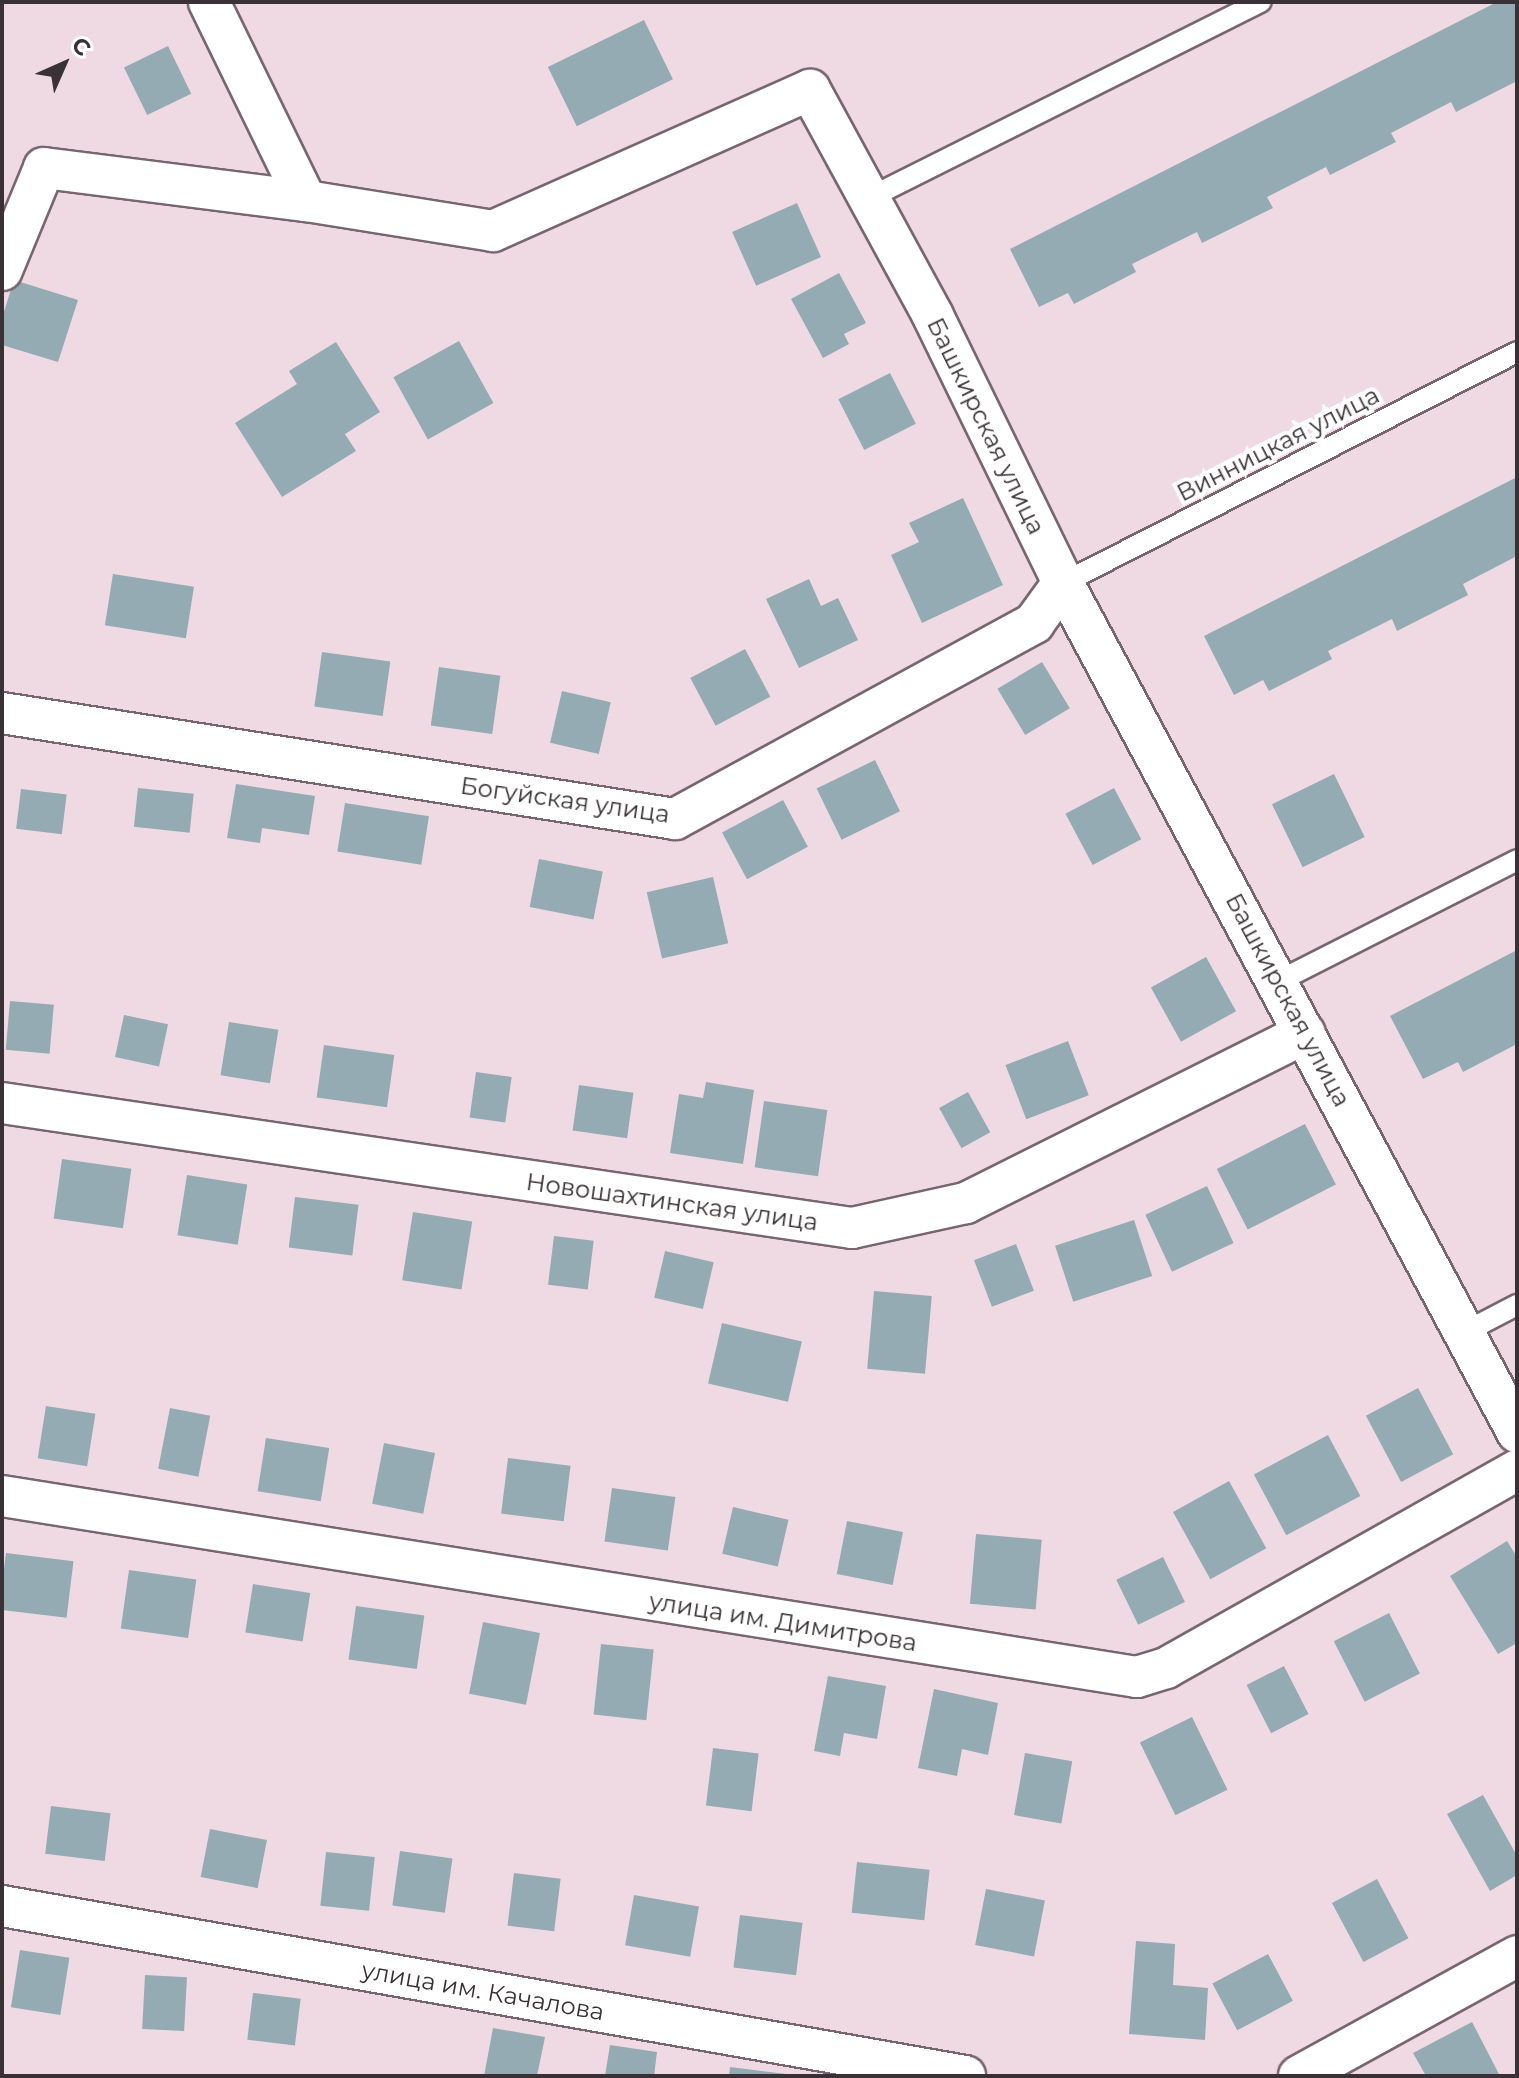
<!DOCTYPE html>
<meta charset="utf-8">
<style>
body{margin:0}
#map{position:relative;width:1519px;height:2078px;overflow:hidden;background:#efdae4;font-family:Montserrat,sans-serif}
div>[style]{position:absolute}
.building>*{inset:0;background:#95abb3;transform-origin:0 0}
.roads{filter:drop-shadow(2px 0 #78666f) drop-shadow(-2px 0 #78666f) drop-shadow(0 2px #78666f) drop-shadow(0 -2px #78666f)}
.service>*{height:20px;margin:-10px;padding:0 10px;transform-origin:10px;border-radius:10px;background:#fff}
.minor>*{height:40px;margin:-20px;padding:0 20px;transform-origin:20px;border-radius:20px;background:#fff}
span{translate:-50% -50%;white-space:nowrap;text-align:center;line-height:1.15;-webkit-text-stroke:8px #fff;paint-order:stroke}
.street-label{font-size:24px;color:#393135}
.frame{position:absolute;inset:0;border:4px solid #393135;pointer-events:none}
.north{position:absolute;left:24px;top:24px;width:80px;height:80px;-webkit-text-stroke:6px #fff;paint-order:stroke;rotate:45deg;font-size:22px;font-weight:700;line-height:32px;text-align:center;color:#393135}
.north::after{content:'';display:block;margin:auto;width:28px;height:36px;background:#393135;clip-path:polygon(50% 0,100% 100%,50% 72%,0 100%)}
</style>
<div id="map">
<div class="building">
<div style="clip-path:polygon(1497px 2px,1517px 2px,1517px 81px,1456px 112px,1451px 102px,1391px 133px,1396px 142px,1330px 175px,1326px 167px,1267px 197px,1273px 208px,1202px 243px,1197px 232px,1132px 264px,1136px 272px,1074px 304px,1068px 293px,1039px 307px,1010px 249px)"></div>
<div style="left:644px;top:20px;width:66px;height:107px;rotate:64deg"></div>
<div style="left:168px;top:46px;width:53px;height:49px;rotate:64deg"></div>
<div style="left:797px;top:203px;width:59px;height:71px;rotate:66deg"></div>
<div style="clip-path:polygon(839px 273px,866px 323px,844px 334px,849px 344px,823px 358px,791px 299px)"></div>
<div style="clip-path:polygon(14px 280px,78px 300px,58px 362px,2px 345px,2px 318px)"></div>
<div style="left:459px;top:341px;width:71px;height:75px;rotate:61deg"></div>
<div style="clip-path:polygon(336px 342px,380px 412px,345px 434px,356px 451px,282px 497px,235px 423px,297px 384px,289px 371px)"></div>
<div style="left:890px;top:373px;width:57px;height:58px;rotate:63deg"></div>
<div style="clip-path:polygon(1517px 477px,1517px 556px,1463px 584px,1468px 595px,1397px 631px,1392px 619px,1328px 651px,1332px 659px,1269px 691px,1263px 680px,1234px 695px,1204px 636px)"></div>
<div style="clip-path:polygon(963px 498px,1003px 585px,922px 623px,891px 555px,919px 542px,909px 523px)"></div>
<div style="left:113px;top:574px;width:82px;height:52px;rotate:9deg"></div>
<div style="clip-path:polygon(809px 579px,821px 606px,838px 598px,858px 640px,799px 668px,766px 599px)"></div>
<div style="left:745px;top:649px;width:54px;height:62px;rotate:62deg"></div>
<div style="left:322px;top:652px;width:69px;height:55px;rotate:8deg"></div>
<div style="left:1042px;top:662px;width:54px;height:52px;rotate:59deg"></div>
<div style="left:439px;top:667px;width:62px;height:59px;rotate:8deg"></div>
<div style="left:562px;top:691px;width:50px;height:53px;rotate:13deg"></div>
<div style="left:875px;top:760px;width:57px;height:65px;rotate:64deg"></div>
<div style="left:1334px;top:774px;width:70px;height:69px;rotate:64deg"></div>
<div style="clip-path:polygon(236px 784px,315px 796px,309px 835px,262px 828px,260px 843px,227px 838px)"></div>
<div style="left:138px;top:788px;width:56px;height:39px;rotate:6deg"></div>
<div style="left:1114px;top:788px;width:58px;height:55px;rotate:62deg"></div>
<div style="left:21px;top:789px;width:46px;height:40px;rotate:7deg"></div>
<div style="left:783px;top:800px;width:53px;height:69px;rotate:62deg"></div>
<div style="left:345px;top:803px;width:85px;height:49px;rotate:9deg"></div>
<div style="left:539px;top:859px;width:65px;height:49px;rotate:11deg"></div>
<div style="left:713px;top:877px;width:68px;height:68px;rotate:77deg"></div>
<div style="clip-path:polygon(1517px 950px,1517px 1044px,1463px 1072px,1458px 1062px,1423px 1079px,1390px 1016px)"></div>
<div style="left:1206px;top:957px;width:62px;height:63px;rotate:61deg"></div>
<div style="left:10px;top:1001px;width:44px;height:49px;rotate:5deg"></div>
<div style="left:124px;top:1015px;width:45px;height:43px;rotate:12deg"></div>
<div style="left:229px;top:1022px;width:50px;height:54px;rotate:9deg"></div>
<div style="left:1068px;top:1041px;width:58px;height:67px;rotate:69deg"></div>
<div style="left:324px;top:1045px;width:71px;height:53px;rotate:8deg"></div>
<div style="left:476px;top:1072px;width:36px;height:46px;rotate:8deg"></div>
<div style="clip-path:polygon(706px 1082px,754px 1090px,743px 1164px,670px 1153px,679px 1094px,703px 1098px)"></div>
<div style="left:579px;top:1085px;width:55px;height:46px;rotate:8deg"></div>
<div style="left:968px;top:1092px;width:46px;height:33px;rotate:61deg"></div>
<div style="left:764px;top:1101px;width:64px;height:67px;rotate:8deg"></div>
<div style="left:1305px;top:1124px;width:68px;height:99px;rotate:63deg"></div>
<div style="left:62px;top:1159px;width:70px;height:60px;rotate:8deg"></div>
<div style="left:187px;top:1175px;width:61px;height:61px;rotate:9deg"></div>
<div style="left:1207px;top:1186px;width:63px;height:68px;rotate:65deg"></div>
<div style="left:295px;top:1197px;width:64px;height:51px;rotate:7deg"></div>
<div style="left:413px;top:1212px;width:60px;height:69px;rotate:9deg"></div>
<div style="left:1134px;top:1220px;width:59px;height:83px;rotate:72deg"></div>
<div style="left:554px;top:1236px;width:40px;height:49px;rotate:7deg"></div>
<div style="left:1016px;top:1244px;width:50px;height:45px;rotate:69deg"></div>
<div style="left:665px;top:1251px;width:50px;height:48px;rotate:13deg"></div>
<div style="left:874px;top:1291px;width:58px;height:78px;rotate:5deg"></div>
<div style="left:722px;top:1323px;width:82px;height:62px;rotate:13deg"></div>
<div style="left:1418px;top:1388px;width:75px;height:59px;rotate:62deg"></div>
<div style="left:46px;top:1406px;width:50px;height:53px;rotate:9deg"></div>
<div style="left:170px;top:1408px;width:41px;height:62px;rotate:11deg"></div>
<div style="left:1328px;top:1435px;width:69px;height:84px;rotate:62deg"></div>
<div style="left:266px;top:1438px;width:64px;height:54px;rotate:9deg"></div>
<div style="left:384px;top:1443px;width:52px;height:62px;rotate:11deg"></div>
<div style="left:508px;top:1458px;width:63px;height:56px;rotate:7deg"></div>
<div style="left:1229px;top:1481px;width:77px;height:64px;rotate:61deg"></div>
<div style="left:612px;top:1488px;width:64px;height:54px;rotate:8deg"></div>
<div style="left:733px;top:1507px;width:57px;height:48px;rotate:13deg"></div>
<div style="left:847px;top:1521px;width:57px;height:54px;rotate:11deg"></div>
<div style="left:976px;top:1534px;width:66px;height:70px;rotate:5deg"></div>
<div style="clip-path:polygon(1507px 1541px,1517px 1557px,1517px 1643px,1498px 1654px,1450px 1576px)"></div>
<div style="left:6px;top:1553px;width:68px;height:57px;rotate:7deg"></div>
<div style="left:1163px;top:1557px;width:50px;height:52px;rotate:64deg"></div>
<div style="left:129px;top:1570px;width:68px;height:59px;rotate:8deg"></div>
<div style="left:253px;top:1584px;width:58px;height:49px;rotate:9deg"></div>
<div style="left:356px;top:1606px;width:69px;height:54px;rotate:8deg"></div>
<div style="left:1389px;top:1613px;width:68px;height:62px;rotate:63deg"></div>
<div style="left:483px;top:1622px;width:58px;height:73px;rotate:11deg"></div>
<div style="left:601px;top:1644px;width:53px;height:71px;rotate:6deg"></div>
<div style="left:1284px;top:1666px;width:54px;height:42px;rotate:63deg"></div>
<div style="clip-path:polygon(828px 1676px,886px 1686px,877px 1739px,844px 1733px,840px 1756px,814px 1751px)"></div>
<div style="clip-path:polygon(934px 1689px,998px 1703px,988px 1755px,962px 1749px,957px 1776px,918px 1768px)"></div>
<div style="left:1192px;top:1717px;width:81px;height:58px;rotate:64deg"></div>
<div style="left:713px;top:1748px;width:46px;height:58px;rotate:7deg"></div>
<div style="left:1025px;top:1753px;width:48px;height:63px;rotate:10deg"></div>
<div style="clip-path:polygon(1483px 1795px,1517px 1856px,1517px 1875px,1490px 1891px,1447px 1814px)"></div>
<div style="left:51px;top:1806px;width:60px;height:48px;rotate:7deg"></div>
<div style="left:210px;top:1829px;width:58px;height:49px;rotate:11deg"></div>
<div style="left:400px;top:1851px;width:53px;height:55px;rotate:8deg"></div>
<div style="left:326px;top:1852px;width:49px;height:54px;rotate:6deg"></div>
<div style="left:857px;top:1862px;width:73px;height:51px;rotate:6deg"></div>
<div style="left:514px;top:1873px;width:47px;height:53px;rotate:7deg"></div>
<div style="left:1377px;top:1879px;width:67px;height:51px;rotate:62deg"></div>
<div style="left:986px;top:1889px;width:60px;height:57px;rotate:11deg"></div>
<div style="left:634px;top:1895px;width:66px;height:51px;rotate:10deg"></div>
<div style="left:740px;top:1915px;width:63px;height:53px;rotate:7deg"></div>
<div style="clip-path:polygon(1136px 1941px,1175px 1944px,1173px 1985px,1208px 1988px,1205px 2040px,1129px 2034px)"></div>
<div style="left:20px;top:1950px;width:50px;height:58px;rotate:9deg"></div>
<div style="left:1268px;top:1954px;width:53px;height:63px;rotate:62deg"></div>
<div style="left:145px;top:1975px;width:42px;height:54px;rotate:3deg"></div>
<div style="left:253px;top:1993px;width:48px;height:47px;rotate:7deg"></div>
<div style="clip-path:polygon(1472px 2022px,1500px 2076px,1426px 2076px,1413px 2053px)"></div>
<div style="clip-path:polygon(493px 2028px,545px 2037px,537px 2076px,484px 2076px)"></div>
<div style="clip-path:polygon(610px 2045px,657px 2052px,654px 2076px,605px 2076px)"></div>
<div style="clip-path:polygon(730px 2067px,786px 2074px,786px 2076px,729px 2076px)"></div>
</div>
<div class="roads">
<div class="service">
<div style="left:869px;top:198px;width:438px;rotate:-26.6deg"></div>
<div style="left:1063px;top:583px;width:509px;rotate:-26.97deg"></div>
<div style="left:1279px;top:981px;width:267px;rotate:-26.9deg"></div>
<div style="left:1465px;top:1332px;width:59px;rotate:-27.4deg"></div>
</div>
<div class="minor">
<div style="left:209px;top:2px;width:221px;rotate:64deg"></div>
<div style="left:306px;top:201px;width:189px;rotate:9.1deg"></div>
<div style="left:493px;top:231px;width:347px;rotate:-24deg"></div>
<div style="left:810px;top:90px;width:257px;rotate:61.4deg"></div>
<div style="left:933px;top:316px;width:297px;rotate:64deg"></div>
<div style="left:1063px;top:583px;width:963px;rotate:61.86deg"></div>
<div style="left:2px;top:270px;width:110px;rotate:-67.6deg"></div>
<div style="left:44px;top:168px;width:264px;rotate:7.2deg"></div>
<div style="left:2px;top:713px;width:681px;rotate:8.95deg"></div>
<div style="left:675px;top:819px;width:409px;rotate:-28.6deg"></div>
<div style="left:1034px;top:623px;width:49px;rotate:-54.1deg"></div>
<div style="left:2px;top:1103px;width:859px;rotate:8.37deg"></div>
<div style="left:852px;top:1228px;width:117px;rotate:-12.4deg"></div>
<div style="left:966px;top:1203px;width:379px;rotate:-26.6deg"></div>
<div style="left:2px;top:1496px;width:1149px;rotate:9.06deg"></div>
<div style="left:1137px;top:1677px;width:30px;rotate:-17deg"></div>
<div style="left:1166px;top:1668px;width:403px;rotate:-29.4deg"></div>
<div style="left:2px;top:1906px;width:978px;rotate:10.01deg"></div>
<div style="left:1299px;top:2076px;width:249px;rotate:-28.8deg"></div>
</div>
</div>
<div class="street-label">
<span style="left:986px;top:426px;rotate:64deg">Башкирская улица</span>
<span style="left:1278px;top:444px;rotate:-27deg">Винницкая улица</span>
<span style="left:565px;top:800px;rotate:8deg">Богуйская улица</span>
<span style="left:1288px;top:1000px;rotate:62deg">Башкирская улица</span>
<span style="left:672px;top:1202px;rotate:8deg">Новошахтинская улица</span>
<span style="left:783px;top:1622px;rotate:9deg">улица им. Димитрова</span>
<span style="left:483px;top:1991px;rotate:10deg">улица им. Качалова</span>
</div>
<div class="frame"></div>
<div class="north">С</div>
</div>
